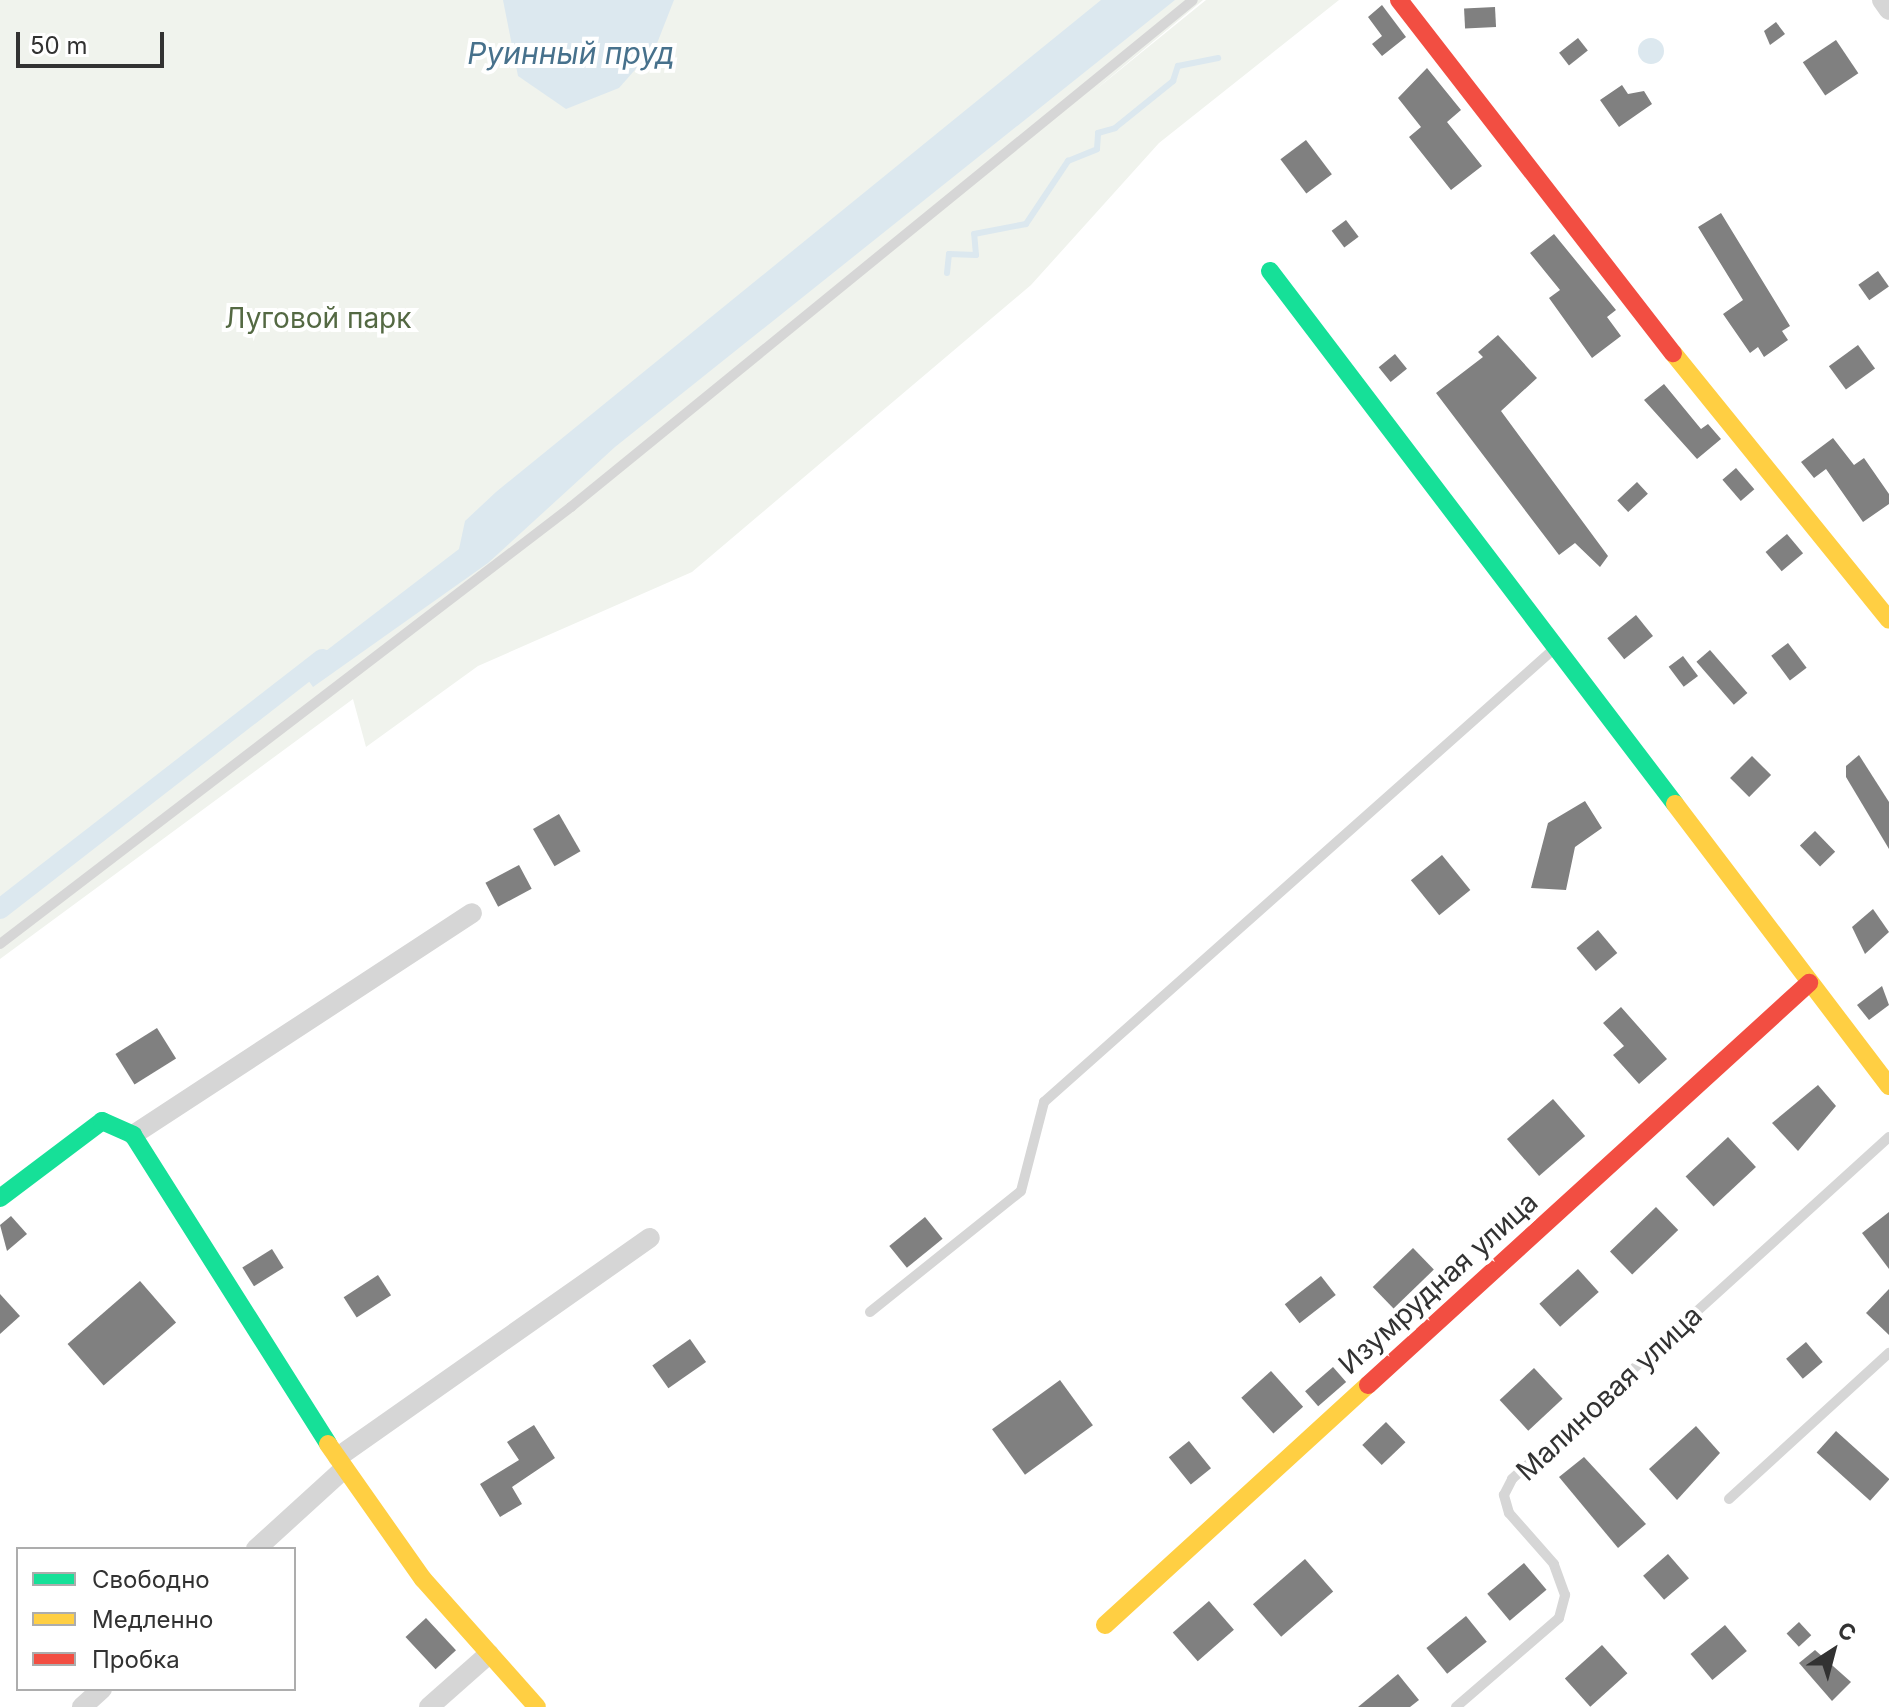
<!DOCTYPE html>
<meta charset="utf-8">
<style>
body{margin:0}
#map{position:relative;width:1889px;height:1707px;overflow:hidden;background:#fff;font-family:Inter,sans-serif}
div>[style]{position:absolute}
.green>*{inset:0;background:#f0f3ed}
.water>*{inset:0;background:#dce8ef}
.round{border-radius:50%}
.stream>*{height:6px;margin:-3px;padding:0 3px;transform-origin:3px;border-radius:3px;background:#dce8ef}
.canal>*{height:20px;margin:-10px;padding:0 10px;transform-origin:10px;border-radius:10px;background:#dce8ef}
.building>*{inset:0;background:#808080;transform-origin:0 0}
.lane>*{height:10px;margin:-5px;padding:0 5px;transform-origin:5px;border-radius:5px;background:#d6d6d6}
.street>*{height:20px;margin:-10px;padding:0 10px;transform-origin:10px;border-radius:10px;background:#d6d6d6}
.fast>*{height:18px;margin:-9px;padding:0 9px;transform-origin:9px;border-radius:9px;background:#16e098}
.slow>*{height:18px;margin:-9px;padding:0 9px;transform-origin:9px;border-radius:9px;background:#ffcf43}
.jam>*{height:18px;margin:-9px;padding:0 9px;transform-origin:9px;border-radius:9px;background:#f24e42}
span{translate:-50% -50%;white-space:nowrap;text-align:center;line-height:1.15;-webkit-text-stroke:8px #fff;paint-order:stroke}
.park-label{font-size:28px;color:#546943}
.street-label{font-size:28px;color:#323232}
.water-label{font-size:30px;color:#47718c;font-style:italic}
.legend{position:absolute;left:16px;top:1547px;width:280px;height:144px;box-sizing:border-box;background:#fff;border:2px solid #adadad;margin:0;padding:10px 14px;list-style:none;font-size:24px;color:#323232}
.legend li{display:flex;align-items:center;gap:16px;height:40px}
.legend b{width:40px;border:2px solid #adadad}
.north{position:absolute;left:1793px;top:1611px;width:80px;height:80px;-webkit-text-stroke:6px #fff;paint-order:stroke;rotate:36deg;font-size:22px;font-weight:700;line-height:32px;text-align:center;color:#323232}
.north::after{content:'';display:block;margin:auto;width:28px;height:36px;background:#323232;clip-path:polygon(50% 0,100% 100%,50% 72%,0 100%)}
.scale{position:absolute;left:16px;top:32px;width:148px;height:36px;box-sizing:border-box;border:4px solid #323232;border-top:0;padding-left:10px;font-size:24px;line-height:28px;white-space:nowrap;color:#323232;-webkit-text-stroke:6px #fff;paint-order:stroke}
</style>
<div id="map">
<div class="green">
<div style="clip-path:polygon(0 0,1203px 0,1089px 95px,1206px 0,1339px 0,1159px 143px,1031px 285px,692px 572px,478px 666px,366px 747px,353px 699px,0 959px)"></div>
</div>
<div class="water">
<div style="clip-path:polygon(503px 0,674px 0,656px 46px,619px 88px,566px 109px,518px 76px)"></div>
<div style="clip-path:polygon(1101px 0,1175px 0,615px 447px,488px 563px,313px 687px,301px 670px,459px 549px,465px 521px,496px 492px)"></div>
<div class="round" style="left:1638px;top:38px;width:26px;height:26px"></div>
</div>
<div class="stream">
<div style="left:947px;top:273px;width:19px;rotate:-84deg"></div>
<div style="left:949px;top:254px;width:27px;rotate:2deg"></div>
<div style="left:976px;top:255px;width:21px;rotate:-95deg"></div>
<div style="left:974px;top:234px;width:53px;rotate:-10.9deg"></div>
<div style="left:1026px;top:224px;width:76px;rotate:-56.3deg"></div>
<div style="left:1068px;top:161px;width:31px;rotate:-22deg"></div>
<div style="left:1097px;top:149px;width:16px;rotate:-86deg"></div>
<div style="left:1098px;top:133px;width:18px;rotate:-16deg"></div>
<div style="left:1115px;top:128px;width:75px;rotate:-39deg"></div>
<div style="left:1173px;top:81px;width:16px;rotate:-72deg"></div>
<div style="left:1178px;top:66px;width:41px;rotate:-11.3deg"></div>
</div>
<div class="canal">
<div style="left:0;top:909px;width:408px;rotate:-37.8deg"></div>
</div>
<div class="building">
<div style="clip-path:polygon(1382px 5px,1406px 37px,1382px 56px,1372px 44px,1382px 36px,1368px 17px)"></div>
<div style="left:1495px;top:7px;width:20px;height:31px;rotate:87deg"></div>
<div style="clip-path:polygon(1776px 22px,1785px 34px,1770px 45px,1764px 31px)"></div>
<div style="left:1578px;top:38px;width:16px;height:24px;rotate:52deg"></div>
<div style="left:1836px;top:40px;width:40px;height:40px;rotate:56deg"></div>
<div style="clip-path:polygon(1427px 68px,1461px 110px,1447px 122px,1482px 166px,1451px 190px,1409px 137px,1421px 127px,1398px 98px)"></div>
<div style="clip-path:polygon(1622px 85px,1628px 94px,1644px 91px,1652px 104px,1619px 127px,1600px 100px)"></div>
<div style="left:1306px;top:140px;width:43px;height:32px;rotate:53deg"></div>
<div style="clip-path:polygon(1721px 213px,1790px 326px,1782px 331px,1788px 340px,1764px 357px,1758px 347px,1750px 353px,1723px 314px,1743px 300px,1698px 227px)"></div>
<div style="left:1346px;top:220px;width:21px;height:18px;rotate:53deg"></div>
<div style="clip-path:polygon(1554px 234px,1616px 310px,1607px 317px,1621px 336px,1592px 358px,1549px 298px,1560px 290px,1530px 253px)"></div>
<div style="left:1878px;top:271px;width:19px;height:24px;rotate:55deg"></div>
<div style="clip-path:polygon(1498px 335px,1537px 378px,1501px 411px,1608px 556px,1600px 567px,1575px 543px,1559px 555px,1436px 393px,1483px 357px,1478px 352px)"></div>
<div style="left:1858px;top:345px;width:29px;height:36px;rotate:54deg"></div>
<div style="left:1395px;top:354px;width:19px;height:21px;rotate:51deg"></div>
<div style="clip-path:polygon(1664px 384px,1701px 429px,1708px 424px,1721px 439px,1697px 459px,1644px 400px)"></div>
<div style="clip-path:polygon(1833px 438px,1854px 465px,1864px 458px,1889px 494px,1889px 504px,1863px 522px,1826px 469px,1814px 478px,1801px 462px)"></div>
<div style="left:1736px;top:468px;width:28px;height:18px;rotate:49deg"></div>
<div style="left:1637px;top:482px;width:16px;height:27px;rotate:47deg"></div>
<div style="left:1787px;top:534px;width:25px;height:28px;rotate:50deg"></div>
<div style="left:1636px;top:615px;width:27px;height:37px;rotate:51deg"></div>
<div style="left:1788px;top:643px;width:31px;height:21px;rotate:53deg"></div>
<div style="left:1710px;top:650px;width:57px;height:18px;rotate:49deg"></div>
<div style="left:1683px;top:656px;width:25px;height:18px;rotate:53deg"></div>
<div style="clip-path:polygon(1859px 755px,1889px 802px,1889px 849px,1846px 777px,1846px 766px)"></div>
<div style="left:1752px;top:756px;width:27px;height:31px;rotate:45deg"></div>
<div style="clip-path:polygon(1585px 801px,1602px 828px,1575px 847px,1566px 890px,1531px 888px,1548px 823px)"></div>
<div style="left:559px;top:814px;width:43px;height:30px;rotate:60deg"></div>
<div style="left:1815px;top:831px;width:29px;height:21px;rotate:46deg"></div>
<div style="left:1442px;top:855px;width:45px;height:40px;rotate:51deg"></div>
<div style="left:519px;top:865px;width:27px;height:38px;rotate:62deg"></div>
<div style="clip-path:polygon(1873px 909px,1889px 932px,1865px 954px,1852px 927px)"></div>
<div style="left:1598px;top:930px;width:30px;height:28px;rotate:50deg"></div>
<div style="clip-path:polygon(1882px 986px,1889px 1005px,1869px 1020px,1857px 1005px)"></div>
<div style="clip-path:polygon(1621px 1007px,1667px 1059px,1639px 1084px,1613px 1055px,1624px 1046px,1603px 1023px)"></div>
<div style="left:157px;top:1028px;width:36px;height:49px;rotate:58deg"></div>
<div style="clip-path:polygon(1818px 1085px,1836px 1106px,1798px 1151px,1772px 1123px)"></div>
<div style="left:1553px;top:1099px;width:49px;height:61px;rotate:49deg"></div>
<div style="left:1728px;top:1137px;width:41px;height:58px;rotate:47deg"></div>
<div style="left:1656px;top:1207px;width:32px;height:64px;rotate:46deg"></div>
<div style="clip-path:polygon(1889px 1212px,1889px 1269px,1862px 1233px)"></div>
<div style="clip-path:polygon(11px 1216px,27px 1234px,7px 1251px,0 1225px)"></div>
<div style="left:925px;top:1217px;width:28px;height:46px;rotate:51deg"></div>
<div style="left:1413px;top:1248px;width:30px;height:56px;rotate:46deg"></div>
<div style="left:272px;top:1249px;width:22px;height:35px;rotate:58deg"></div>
<div style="left:1578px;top:1269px;width:31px;height:52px;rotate:48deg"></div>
<div style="left:378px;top:1275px;width:24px;height:41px;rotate:57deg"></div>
<div style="left:1321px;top:1276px;width:24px;height:46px;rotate:52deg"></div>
<div style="left:140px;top:1281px;width:55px;height:96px;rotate:49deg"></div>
<div style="clip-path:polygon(1889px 1289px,1889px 1335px,1866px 1313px)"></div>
<div style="clip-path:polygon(0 1294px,20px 1316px,0 1334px)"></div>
<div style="left:690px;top:1339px;width:28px;height:46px;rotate:55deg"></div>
<div style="left:1806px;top:1342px;width:26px;height:26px;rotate:50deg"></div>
<div style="left:1333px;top:1367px;width:20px;height:37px;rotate:49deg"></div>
<div style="left:1534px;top:1368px;width:42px;height:47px;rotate:47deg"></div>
<div style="left:1271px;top:1371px;width:48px;height:40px;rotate:48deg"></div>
<div style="left:1060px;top:1380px;width:56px;height:84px;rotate:54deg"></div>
<div style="left:1386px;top:1422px;width:28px;height:33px;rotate:46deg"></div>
<div style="clip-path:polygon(534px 1425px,555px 1458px,512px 1487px,522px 1504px,500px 1517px,480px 1484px,519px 1460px,507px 1442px)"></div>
<div style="clip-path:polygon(1696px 1426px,1720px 1453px,1677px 1500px,1649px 1469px)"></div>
<div style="left:1836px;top:1431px;width:72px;height:29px;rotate:42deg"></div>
<div style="left:1189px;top:1441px;width:35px;height:26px;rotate:51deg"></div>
<div style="clip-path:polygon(1584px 1457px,1646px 1524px,1618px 1548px,1559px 1477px)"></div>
<div style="left:1668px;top:1554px;width:32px;height:33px;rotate:49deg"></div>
<div style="left:1305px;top:1559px;width:43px;height:69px;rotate:49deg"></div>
<div style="left:1524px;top:1563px;width:35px;height:48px;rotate:50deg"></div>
<div style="left:1209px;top:1601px;width:38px;height:48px;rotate:49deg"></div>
<div style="left:1466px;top:1616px;width:33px;height:51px;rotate:51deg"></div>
<div style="left:426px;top:1618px;width:44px;height:28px;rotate:47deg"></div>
<div style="left:1799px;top:1622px;width:18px;height:17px;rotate:47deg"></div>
<div style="left:1725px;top:1625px;width:34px;height:45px;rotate:50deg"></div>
<div style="left:1602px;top:1645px;width:38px;height:50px;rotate:48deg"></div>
<div style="clip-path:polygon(1815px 1650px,1851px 1682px,1832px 1701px,1799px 1663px)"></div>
<div style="clip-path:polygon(1398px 1674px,1419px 1700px,1410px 1707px,1358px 1707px)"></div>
</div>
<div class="lane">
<div style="left:0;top:944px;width:719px;rotate:-37.43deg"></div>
<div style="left:571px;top:507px;width:802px;rotate:-39.18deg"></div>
<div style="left:870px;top:1312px;width:193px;rotate:-38.7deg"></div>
<div style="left:1021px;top:1191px;width:92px;rotate:-75.5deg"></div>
<div style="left:1044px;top:1102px;width:682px;rotate:-41.61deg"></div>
<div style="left:1729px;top:1499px;width:217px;rotate:-42.4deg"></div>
<div style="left:1456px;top:1707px;width:136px;rotate:-40.8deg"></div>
<div style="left:1559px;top:1618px;width:24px;rotate:-75deg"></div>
<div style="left:1565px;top:1595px;width:33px;rotate:-110deg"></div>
<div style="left:1554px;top:1564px;width:68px;rotate:-131.4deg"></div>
<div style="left:1509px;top:1513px;width:19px;rotate:-106deg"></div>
<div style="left:1504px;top:1495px;width:18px;rotate:-63deg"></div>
<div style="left:1512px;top:1479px;width:509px;rotate:-42.21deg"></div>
</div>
<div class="street">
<div style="left:1882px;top:0;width:12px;rotate:55deg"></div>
<div style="left:133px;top:1135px;width:405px;rotate:-33.2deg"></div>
<div style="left:338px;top:1457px;width:381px;rotate:-35.1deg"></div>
<div style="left:256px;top:1549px;width:119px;rotate:-42.3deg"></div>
<div style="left:82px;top:1707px;width:27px;rotate:-42deg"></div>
<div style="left:429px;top:1707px;width:80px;rotate:-41.5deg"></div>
</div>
<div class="fast">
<div style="left:1270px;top:271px;width:669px;rotate:52.77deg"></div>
<div style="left:0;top:1198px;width:128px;rotate:-37deg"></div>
<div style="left:102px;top:1121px;width:34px;rotate:24deg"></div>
<div style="left:133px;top:1135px;width:365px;rotate:57.7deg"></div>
</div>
<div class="slow">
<div style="left:1673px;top:353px;width:343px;rotate:51deg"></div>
<div style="left:1675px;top:804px;width:354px;rotate:52.8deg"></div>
<div style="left:328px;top:1444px;width:165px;rotate:54.9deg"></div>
<div style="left:423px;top:1579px;width:171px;rotate:48.3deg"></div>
<div style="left:1105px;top:1625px;width:356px;rotate:-42.4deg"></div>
</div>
<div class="jam">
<div style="left:1399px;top:0;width:447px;rotate:52.2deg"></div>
<div style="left:1368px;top:1385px;width:597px;rotate:-42.35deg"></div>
</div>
<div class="park-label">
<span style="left:318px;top:318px">Луговой парк</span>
</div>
<div class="street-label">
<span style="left:1438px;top:1283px;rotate:-42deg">Изумрудная улица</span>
<span style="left:1609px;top:1393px;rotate:-43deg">Малиновая улица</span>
</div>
<div class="water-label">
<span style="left:571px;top:53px">Руинный пруд</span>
</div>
<ul class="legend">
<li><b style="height:10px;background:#16e098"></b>Свободно</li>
<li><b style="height:10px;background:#ffcf43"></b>Медленно</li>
<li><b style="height:10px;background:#f24e42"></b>Пробка</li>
</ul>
<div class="north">С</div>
<div class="scale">50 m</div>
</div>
